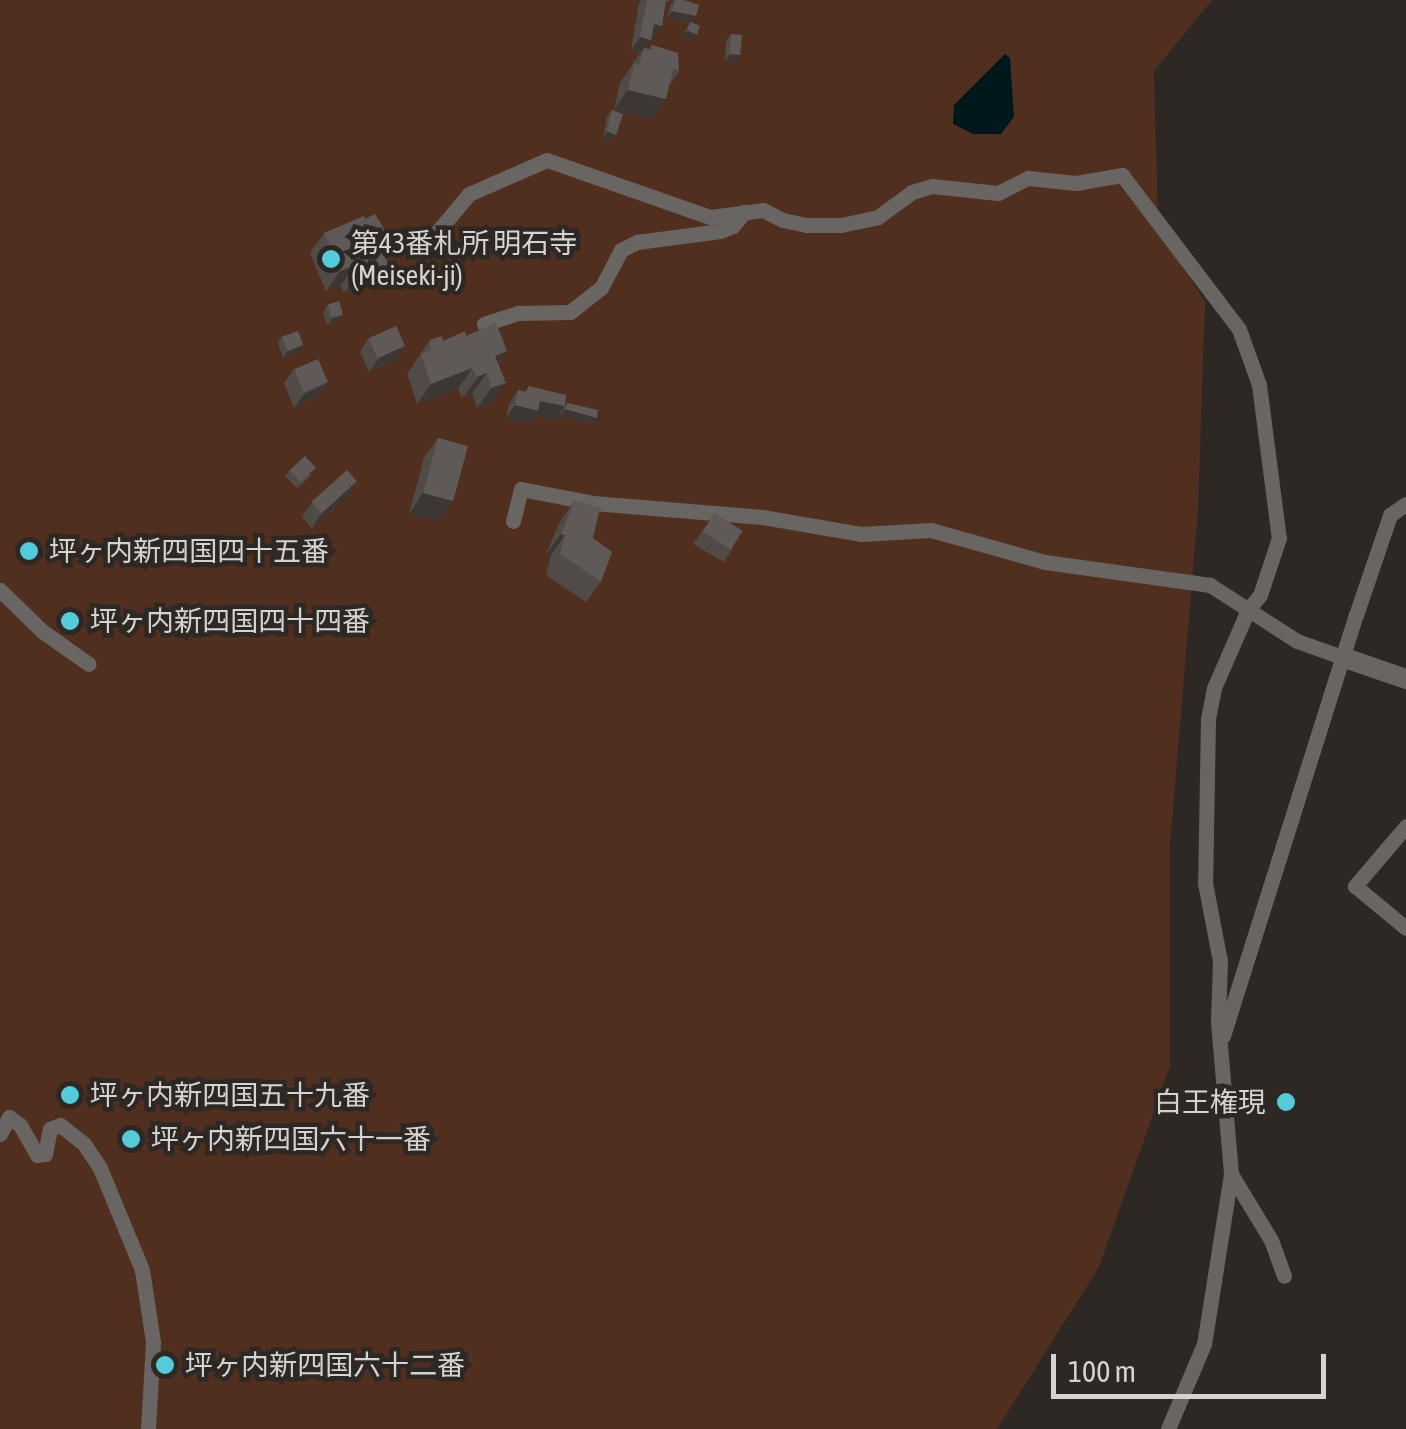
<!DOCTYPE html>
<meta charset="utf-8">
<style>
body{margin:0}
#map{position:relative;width:1406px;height:1429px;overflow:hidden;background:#2e2825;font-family:"Asap Condensed","Noto Sans JP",sans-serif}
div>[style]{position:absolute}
.green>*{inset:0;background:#502f1f}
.water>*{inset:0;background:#00171b}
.minor>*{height:15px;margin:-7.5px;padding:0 7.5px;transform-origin:7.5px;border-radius:7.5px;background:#686563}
.tertiary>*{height:20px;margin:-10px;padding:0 10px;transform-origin:10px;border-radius:10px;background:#686563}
.wall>*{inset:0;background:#514b48}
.shaded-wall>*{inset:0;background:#3d3734}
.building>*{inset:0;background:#5f5a57;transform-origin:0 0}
.dots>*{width:28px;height:28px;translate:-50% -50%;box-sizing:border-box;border:5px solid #2e2825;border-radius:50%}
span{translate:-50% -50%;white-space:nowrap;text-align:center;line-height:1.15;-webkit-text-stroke:9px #2e2825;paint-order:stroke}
.poi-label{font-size:28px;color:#d6d2d0}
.left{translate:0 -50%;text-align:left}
.right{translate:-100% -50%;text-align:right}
.scale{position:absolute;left:1051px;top:1354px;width:275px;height:45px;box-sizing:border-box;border:5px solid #d6d2d0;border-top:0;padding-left:12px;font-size:30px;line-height:35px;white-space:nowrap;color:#d6d2d0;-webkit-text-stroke:8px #2e2825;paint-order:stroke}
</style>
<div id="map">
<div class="green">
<div style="clip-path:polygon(0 0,1212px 0,1154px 71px,1158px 227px,1205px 302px,1198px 509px,1170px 845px,1170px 1066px,1099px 1267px,997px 1429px,0 1429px)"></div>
</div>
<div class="water">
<div style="clip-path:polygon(1005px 54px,1010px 58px,1014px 117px,1001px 134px,973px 134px,953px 124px,954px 105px)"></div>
</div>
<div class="minor">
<div style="left:428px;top:243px;width:64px;rotate:-50.1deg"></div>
<div style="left:469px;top:194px;width:85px;rotate:-23.6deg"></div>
<div style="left:547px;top:160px;width:173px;rotate:19.3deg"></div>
<div style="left:710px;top:217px;width:53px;rotate:-7.5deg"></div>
<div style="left:763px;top:210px;width:22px;rotate:27deg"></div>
<div style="left:783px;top:220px;width:24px;rotate:12deg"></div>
<div style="left:806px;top:225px;width:35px"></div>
<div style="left:841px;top:225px;width:38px;rotate:-12deg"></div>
<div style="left:878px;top:217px;width:42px;rotate:-36.3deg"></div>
<div style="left:912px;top:192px;width:21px;rotate:-17deg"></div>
<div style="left:932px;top:186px;width:66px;rotate:6.1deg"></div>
<div style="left:998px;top:193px;width:34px;rotate:-27deg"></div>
<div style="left:1028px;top:178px;width:48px;rotate:5.9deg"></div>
<div style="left:1076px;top:183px;width:47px;rotate:-9.9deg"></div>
<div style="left:1122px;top:175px;width:193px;rotate:52.8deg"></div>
<div style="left:1239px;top:329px;width:59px;rotate:70.3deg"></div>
<div style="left:1259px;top:385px;width:154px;rotate:82.6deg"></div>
<div style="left:1279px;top:538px;width:60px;rotate:108.4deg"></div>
<div style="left:1260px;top:595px;width:19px;rotate:129deg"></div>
<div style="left:1248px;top:610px;width:85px;rotate:113.6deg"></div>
<div style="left:1214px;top:688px;width:32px;rotate:101deg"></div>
<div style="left:1208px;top:719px;width:164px;rotate:91deg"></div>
<div style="left:1205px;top:883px;width:79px;rotate:79.1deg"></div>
<div style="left:1220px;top:961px;width:61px;rotate:91.9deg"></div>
<div style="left:1218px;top:1022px;width:153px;rotate:85.1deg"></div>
<div style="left:1231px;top:1174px;width:172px;rotate:99deg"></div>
<div style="left:1204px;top:1344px;width:92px;rotate:113deg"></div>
<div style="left:484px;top:324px;width:36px;rotate:-18deg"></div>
<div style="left:518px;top:313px;width:52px;rotate:-1.1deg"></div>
<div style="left:570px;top:312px;width:39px;rotate:-38deg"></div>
<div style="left:601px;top:288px;width:43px;rotate:-62.2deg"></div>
<div style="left:621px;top:250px;width:18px;rotate:-27deg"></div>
<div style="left:637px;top:242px;width:84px;rotate:-7.5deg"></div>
<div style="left:720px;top:231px;width:14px;rotate:-21deg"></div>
<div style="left:733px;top:226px;width:18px;rotate:-52deg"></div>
<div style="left:513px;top:521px;width:33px;rotate:-76deg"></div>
<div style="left:521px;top:489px;width:73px;rotate:11deg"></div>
<div style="left:593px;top:503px;width:170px;rotate:4.7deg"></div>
<div style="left:762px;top:517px;width:100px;rotate:9.7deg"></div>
<div style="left:861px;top:534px;width:70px;rotate:-3.3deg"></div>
<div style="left:931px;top:530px;width:118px;rotate:15.7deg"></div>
<div style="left:1045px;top:562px;width:167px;rotate:7.9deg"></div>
<div style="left:1210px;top:585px;width:103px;rotate:32.8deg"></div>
<div style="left:1297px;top:641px;width:48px;rotate:19.6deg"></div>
<div style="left:0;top:590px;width:59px;rotate:44.3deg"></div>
<div style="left:42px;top:631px;width:57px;rotate:35.1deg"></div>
<div style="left:1406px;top:826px;width:79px;rotate:130.4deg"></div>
<div style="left:1355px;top:886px;width:66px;rotate:39.5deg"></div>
<div style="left:1223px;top:1036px;width:442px;rotate:-72.5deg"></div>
<div style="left:1356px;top:615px;width:106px;rotate:-71.2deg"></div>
<div style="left:1390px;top:515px;width:19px;rotate:-35deg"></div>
<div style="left:0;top:1134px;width:19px;rotate:-62deg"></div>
<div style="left:9px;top:1117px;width:14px;rotate:36deg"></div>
<div style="left:20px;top:1125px;width:34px;rotate:60deg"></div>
<div style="left:37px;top:1155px;width:8px;rotate:-7deg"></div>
<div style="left:45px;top:1154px;width:25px;rotate:-79deg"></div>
<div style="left:50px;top:1129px;width:11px;rotate:-22deg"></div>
<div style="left:60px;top:1125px;width:31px;rotate:38deg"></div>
<div style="left:84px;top:1144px;width:29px;rotate:56deg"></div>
<div style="left:100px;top:1168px;width:110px;rotate:67.6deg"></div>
<div style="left:142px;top:1270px;width:73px;rotate:81.3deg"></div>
<div style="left:153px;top:1342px;width:87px;rotate:93.3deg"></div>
<div style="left:1231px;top:1174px;width:77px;rotate:58.8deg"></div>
<div style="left:1271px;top:1240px;width:38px;rotate:70deg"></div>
</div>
<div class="tertiary">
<div style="left:1342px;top:657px;width:68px;rotate:19deg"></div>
</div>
<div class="wall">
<div style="clip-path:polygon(641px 0,670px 0,668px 2px,665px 1px,662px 26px,645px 48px,649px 49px,652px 45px,679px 71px,669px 86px,666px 99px,651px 119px,614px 110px,620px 83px,640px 53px,631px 50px,639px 3px)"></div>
<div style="clip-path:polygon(674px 0,684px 0,697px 34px,692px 41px,682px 37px,690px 23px,667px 17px,671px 4px)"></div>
<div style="clip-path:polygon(731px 34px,737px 62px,725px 61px,726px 41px)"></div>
<div style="clip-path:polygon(612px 110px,616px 135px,611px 141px,603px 138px,607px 117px)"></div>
<div style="clip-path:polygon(365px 219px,385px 230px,380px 237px,374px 240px,380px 254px,389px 266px,385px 272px,372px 279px,368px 272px,356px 288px,344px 293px,341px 285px,326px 291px,310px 253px,324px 233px)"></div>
<div style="clip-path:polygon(328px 305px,343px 314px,338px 321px,327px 325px,323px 312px)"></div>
<div style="clip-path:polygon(282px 336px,298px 352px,283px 358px,278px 343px)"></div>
<div style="clip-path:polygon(466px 336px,498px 364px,491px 404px,477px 408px,472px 394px,462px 398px,458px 389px,417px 404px,407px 374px,430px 340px,443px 341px)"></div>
<div style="clip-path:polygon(369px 338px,396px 359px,369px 372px,360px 352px)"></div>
<div style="clip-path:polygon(294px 369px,328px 382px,318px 396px,294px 408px,284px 383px)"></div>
<div style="clip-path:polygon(529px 386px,565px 405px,597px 418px,592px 424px,560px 416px,561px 411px,555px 420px,534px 416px,528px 424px,506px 418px,509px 404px,518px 390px,525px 392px)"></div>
<div style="clip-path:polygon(438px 438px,453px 501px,439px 521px,409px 514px,424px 458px)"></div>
<div style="clip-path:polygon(290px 470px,312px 475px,297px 488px,285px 476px)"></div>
<div style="clip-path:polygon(348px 495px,312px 528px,302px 517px,312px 503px)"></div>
<div style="clip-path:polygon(575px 500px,593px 538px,601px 582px,586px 602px,546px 575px,551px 555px,546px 554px,560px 521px)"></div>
<div style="clip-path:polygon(715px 513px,733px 548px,724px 562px,693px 544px)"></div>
</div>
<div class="shaded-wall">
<div style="clip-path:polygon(672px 11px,696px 16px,692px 23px,667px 17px)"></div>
<div style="clip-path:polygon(654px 24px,662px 26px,652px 40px,644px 38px)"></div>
<div style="clip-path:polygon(687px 30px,697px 34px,692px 41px,682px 37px)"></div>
<div style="clip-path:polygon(640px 37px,651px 40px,643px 52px,644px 48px,640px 53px,631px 50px)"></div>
<div style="clip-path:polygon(730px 54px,742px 55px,737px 62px,725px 61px)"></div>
<div style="clip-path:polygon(628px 90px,666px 99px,651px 119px,614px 110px)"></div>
<div style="clip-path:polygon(607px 131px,616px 135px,611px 141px,603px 138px)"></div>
<div style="clip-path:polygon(380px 255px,356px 288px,344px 293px,368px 260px)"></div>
<div style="clip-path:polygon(355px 265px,341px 285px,326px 291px,340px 271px)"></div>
<div style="clip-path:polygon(389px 266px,385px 272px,372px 279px,376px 272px)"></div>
<div style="clip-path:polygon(343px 314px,338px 321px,327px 325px,332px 318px)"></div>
<div style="clip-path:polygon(303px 345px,298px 352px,283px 358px,287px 351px)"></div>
<div style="clip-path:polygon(405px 346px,396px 359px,369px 372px,379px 358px)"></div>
<div style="clip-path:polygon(507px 351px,493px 372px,486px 374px,472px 394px,462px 398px,495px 356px)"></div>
<div style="clip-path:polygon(472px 368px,458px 389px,417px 404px,431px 384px)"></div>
<div style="clip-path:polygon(328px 382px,318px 396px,294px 408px,304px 394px)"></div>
<div style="clip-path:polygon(506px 383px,491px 404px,477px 408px,491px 388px)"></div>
<div style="clip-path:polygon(540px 401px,565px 406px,555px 420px,534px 416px,528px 424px,506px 418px,515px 405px)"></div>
<div style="clip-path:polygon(565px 409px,597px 418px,592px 424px,560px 416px)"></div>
<div style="clip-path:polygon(357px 481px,348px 495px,312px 528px,321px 514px)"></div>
<div style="clip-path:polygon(423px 493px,453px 501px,439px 521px,409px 514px)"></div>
<div style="clip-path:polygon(561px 534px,565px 535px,551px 555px,546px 554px)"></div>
</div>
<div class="building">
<div style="clip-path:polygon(647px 0,666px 0,662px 26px,654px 24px,651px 40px,640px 37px)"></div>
<div style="clip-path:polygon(675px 0,684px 0,699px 5px,696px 16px,672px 11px)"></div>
<div style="left:690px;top:22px;width:11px;height:9px;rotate:22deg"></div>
<div style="left:731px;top:34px;width:11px;height:20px;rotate:5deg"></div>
<div style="clip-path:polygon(652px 45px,678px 53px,679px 71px,673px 69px,666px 99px,628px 90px,634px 63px,639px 65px,644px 48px,651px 50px)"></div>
<div style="clip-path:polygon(612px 110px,623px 114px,616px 135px,607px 131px)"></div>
<div style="clip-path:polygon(375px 214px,385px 230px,373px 237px,365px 219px)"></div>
<div style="clip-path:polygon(364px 216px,380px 255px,368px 260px,371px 268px,358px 273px,355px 265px,340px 271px,324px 233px)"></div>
<div style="clip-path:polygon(383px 253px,389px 266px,376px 272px,373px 265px,380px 255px,378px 256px)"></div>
<div style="left:339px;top:301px;width:14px;height:12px;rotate:73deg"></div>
<div style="clip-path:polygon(496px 323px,507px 351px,495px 356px,506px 383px,491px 388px,487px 373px,477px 377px,472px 368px,431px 384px,421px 354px,431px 350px,430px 340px,442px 336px,443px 341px,465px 331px,466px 336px)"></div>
<div style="left:396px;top:326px;width:22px;height:30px;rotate:66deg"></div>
<div style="left:298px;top:331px;width:15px;height:17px;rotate:70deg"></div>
<div style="left:318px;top:359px;width:25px;height:26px;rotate:67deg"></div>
<div style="clip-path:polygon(529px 386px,566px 395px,565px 406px,540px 401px,538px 411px,515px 405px,518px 390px,526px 392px)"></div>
<div style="clip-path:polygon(567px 403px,598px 410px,597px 418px,565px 409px)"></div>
<div style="left:438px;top:438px;width:31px;height:57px;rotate:15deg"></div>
<div style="left:305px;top:456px;width:16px;height:21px;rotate:47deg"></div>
<div style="left:347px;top:470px;width:15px;height:48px;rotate:48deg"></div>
<div style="clip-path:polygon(575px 500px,600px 508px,593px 538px,612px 552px,601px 582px,560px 554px,565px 535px,561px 534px)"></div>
<div style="left:715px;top:513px;width:33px;height:22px;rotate:33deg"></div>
</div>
<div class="dots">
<div style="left:331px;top:259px;background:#53cbdb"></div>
<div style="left:29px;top:551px;background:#53cbdb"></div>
<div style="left:70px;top:621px;background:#53cbdb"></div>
<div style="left:70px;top:1095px;background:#53cbdb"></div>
<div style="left:1286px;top:1102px;background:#53cbdb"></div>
<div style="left:131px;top:1139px;background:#53cbdb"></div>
<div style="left:165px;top:1365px;background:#53cbdb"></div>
</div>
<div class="poi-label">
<span class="left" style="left:351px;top:259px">第43番札所 明石寺<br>(Meiseki-ji)</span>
<span class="left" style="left:49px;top:551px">坪ヶ内新四国四十五番</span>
<span class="left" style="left:90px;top:621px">坪ヶ内新四国四十四番</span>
<span class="left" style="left:90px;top:1095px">坪ヶ内新四国五十九番</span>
<span class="right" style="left:1266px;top:1102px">白王権現</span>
<span class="left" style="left:151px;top:1139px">坪ヶ内新四国六十一番</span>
<span class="left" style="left:185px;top:1365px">坪ヶ内新四国六十二番</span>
</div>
<div class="scale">100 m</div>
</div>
